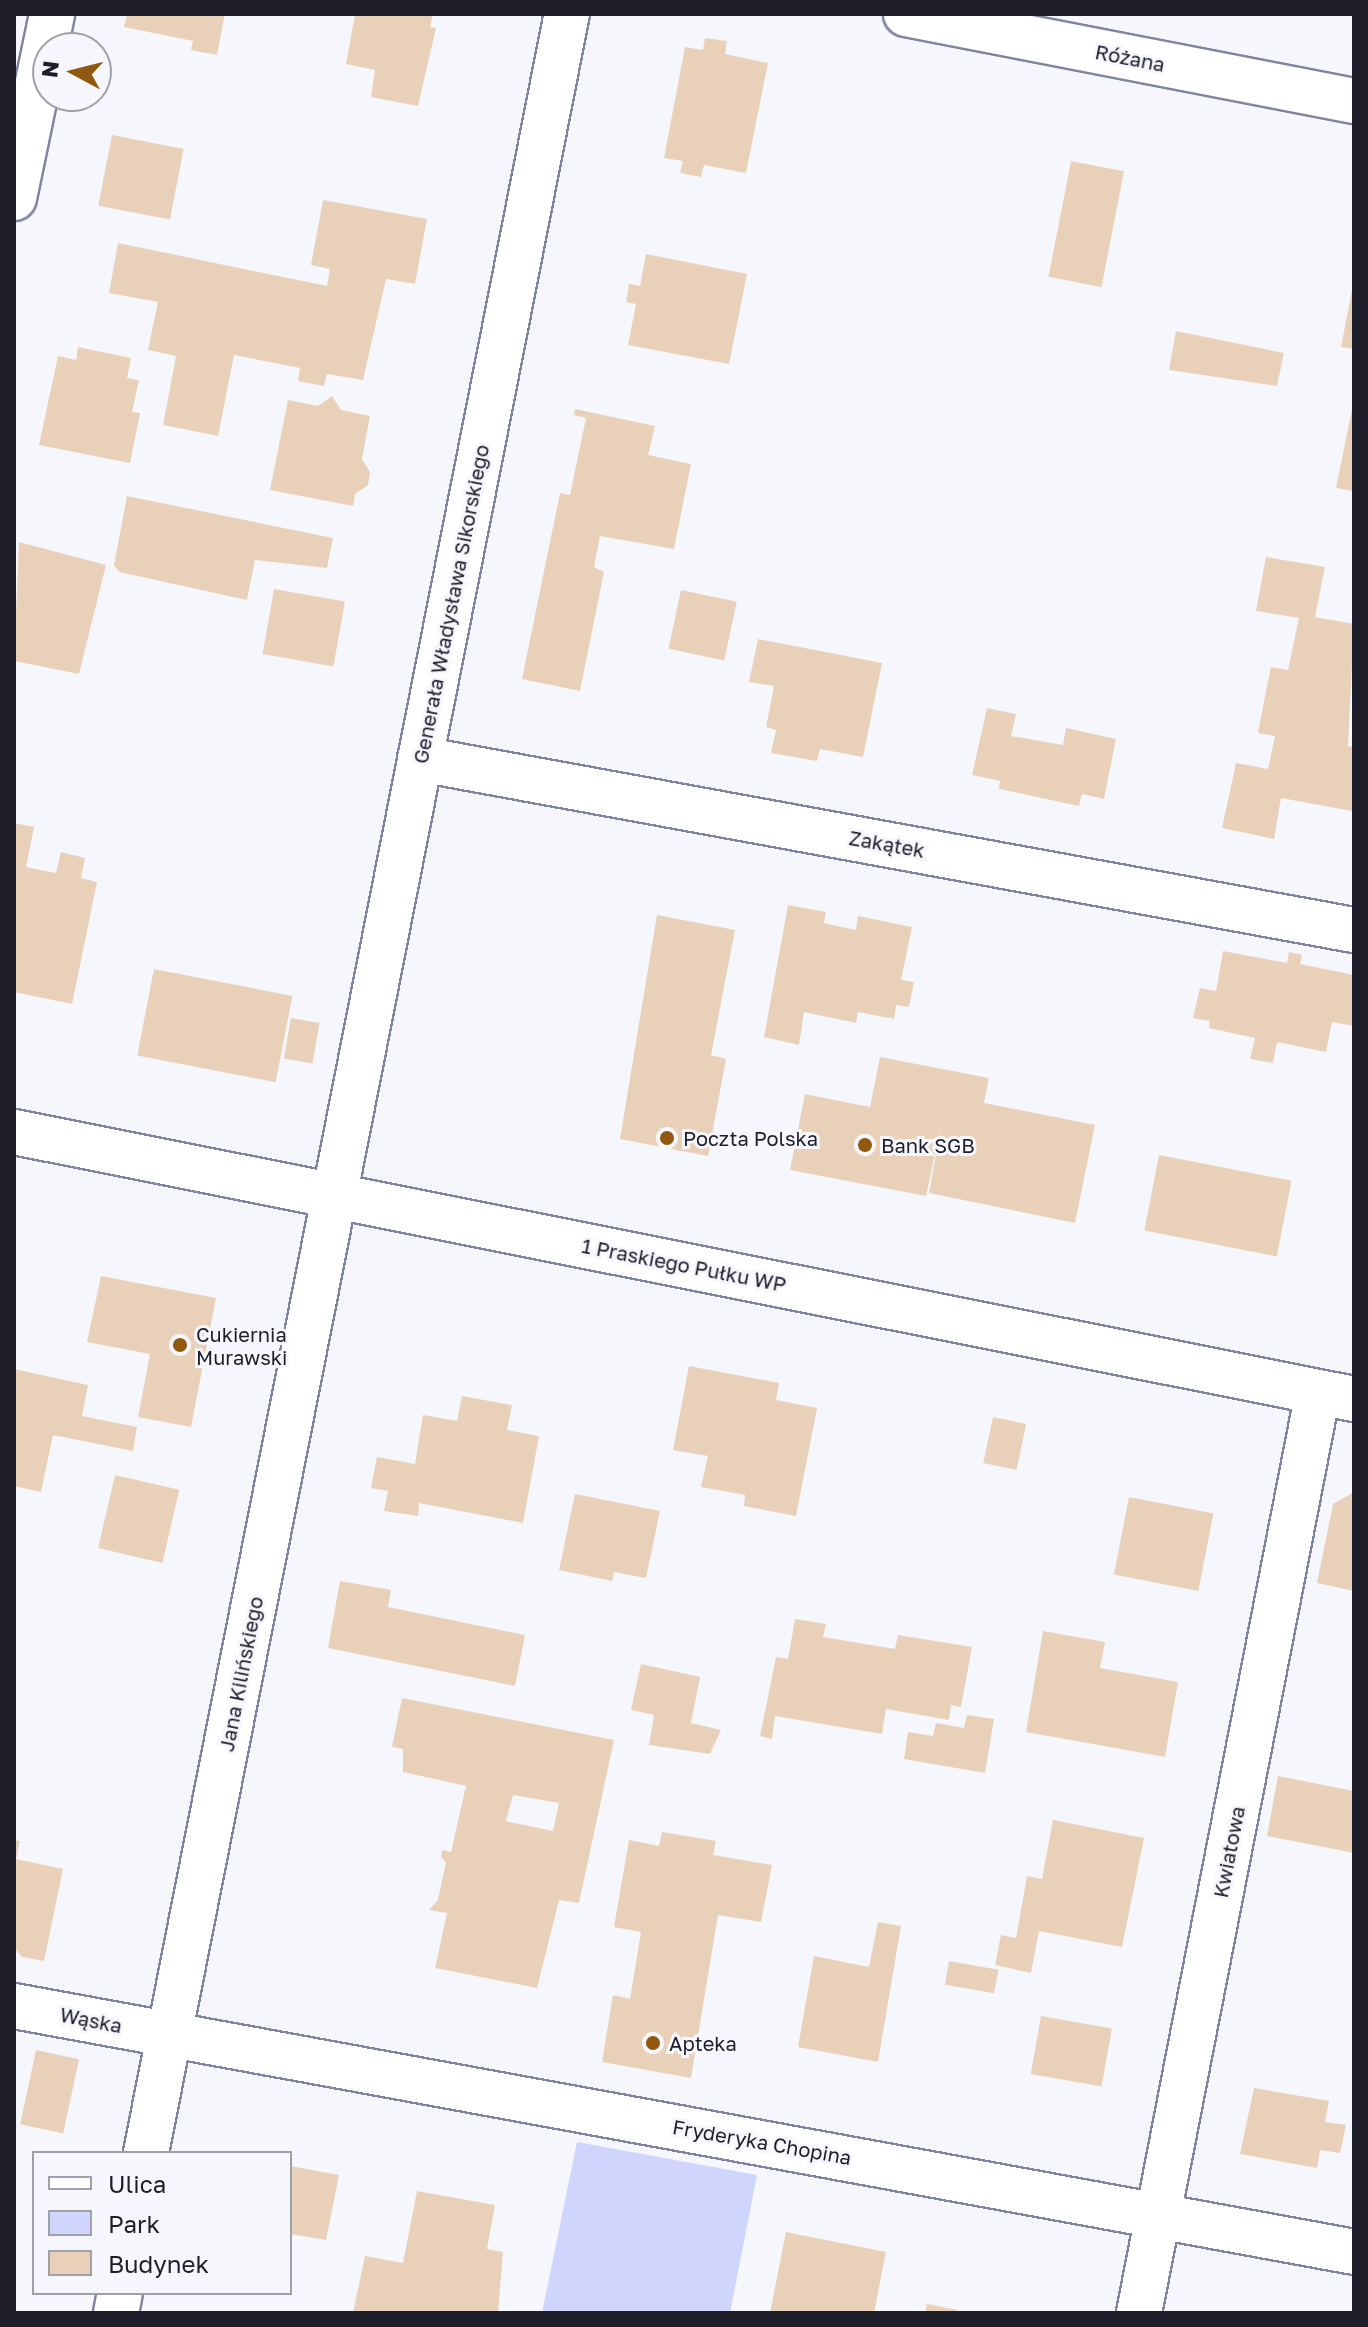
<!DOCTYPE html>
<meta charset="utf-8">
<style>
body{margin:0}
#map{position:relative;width:1368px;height:2327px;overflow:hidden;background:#f6f7fd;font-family:"Golos Text",sans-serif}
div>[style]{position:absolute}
.green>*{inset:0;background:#cfd5fd}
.building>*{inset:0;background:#e9d1b9;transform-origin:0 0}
.roads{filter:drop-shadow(2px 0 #8184a0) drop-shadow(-2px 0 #8184a0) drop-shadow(0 2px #8184a0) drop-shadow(0 -2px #8184a0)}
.minor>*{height:44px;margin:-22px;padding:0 22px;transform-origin:22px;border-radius:22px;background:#fff}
.dots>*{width:22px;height:22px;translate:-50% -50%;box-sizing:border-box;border:4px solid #f6f7fd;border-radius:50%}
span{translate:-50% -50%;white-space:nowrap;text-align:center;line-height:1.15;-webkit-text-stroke:6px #f6f7fd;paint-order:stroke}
.street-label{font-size:20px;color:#1d1e29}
.poi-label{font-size:20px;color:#1d1e29}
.left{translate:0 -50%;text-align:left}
.frame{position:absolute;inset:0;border:16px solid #1d1e29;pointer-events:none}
.legend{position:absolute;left:32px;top:2151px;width:260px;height:144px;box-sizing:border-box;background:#f6f7fd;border:2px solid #9fa0a8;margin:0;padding:10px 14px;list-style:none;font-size:24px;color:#1d1e29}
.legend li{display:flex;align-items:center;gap:16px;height:40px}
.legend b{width:40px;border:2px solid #9fa0a8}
.north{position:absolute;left:32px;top:32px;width:80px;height:80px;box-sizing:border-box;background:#f6f7fd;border:2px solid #9fa0a8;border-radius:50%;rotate:277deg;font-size:22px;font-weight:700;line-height:32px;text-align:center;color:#1d1e29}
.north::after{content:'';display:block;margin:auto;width:28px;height:36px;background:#90590f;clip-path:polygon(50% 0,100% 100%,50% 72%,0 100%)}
</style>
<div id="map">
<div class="green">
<div style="clip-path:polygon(577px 2142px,757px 2175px,730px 2313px,542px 2313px)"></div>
</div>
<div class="building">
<div style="clip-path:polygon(127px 14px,225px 14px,217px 55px,191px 50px,193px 41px,124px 27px)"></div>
<div style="clip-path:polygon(355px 14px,433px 14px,430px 27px,436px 28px,418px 106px,371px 97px,375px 70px,346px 64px)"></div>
<div style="clip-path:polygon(705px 38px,727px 41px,725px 54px,768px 63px,746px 173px,704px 165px,701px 177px,680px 173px,683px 161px,664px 158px,685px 47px,703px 50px)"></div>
<div style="left:112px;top:135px;width:73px;height:72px;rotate:11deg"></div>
<div style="left:1071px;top:161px;width:54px;height:118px;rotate:11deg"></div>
<div style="clip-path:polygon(323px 200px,427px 219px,415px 284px,386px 279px,363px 380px,327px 374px,324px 386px,298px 381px,300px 368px,234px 355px,218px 436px,163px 425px,176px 356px,148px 350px,158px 302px,109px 293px,118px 243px,327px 286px,330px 269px,311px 265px)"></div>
<div style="clip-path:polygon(646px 254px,747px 274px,729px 364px,628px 345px,636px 304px,626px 302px,629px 284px,640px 286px)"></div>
<div style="clip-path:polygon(1353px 285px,1354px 285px,1354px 349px,1341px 347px)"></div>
<div style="clip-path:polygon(1176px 331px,1284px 353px,1277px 386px,1169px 370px)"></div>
<div style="clip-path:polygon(78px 347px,131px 358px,127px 378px,139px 380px,132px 412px,140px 413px,130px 463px,39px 445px,58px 356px,76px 360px)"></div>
<div style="clip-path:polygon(332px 396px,341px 410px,370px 416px,362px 459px,370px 472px,368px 485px,355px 494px,353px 506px,270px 490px,288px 400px,318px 406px)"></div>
<div style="clip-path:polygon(1353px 404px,1354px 404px,1354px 491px,1336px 488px)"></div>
<div style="clip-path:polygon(575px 409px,655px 426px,648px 455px,691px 464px,674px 549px,600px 536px,594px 567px,604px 572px,580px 691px,522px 679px,560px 493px,570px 495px,586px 418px,574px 415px)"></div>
<div style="clip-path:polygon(127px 496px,333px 538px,327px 568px,255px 560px,247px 600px,119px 572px,114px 565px)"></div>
<div style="clip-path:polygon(19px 542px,106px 565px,79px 674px,14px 661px)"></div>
<div style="clip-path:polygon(1266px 557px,1325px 567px,1315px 617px,1354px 624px,1348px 746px,1354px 747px,1352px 811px,1281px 798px,1274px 839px,1222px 828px,1236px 763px,1268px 769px,1275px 736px,1258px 733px,1265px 696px,1271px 667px,1288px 670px,1299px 618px,1256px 611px)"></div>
<div style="left:274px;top:589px;width:72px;height:66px;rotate:10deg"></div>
<div style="left:681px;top:590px;width:57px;height:60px;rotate:12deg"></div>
<div style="clip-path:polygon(758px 639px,882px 663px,863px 757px,820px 749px,817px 761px,771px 753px,776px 730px,766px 727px,774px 686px,749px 682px)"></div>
<div style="clip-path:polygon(987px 708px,1016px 714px,1011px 736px,1063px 745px,1066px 728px,1116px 739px,1104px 799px,1082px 794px,1079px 806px,999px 789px,1000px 781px,972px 775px)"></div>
<div style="clip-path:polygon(14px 823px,34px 827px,26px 867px,56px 873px,61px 852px,85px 858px,81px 878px,97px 882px,72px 1004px,14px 992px)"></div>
<div style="clip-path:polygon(788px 905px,826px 912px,824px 923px,856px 930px,858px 916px,912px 927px,901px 980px,914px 982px,909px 1007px,896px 1005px,894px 1019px,858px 1012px,856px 1023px,804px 1012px,799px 1045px,764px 1037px)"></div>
<div style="clip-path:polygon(657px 915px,735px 930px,711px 1055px,726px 1059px,708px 1156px,620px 1139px)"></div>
<div style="clip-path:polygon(1223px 951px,1287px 963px,1289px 952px,1302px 955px,1300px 964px,1354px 975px,1354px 1026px,1332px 1022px,1326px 1052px,1277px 1042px,1273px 1063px,1250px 1059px,1255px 1038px,1209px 1028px,1210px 1021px,1193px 1018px,1200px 988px,1216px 991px)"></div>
<div style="left:154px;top:969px;width:141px;height:88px;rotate:11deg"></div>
<div style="left:291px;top:1018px;width:29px;height:41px;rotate:10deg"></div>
<div style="clip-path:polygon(880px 1057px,989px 1078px,984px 1103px,1095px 1125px,1075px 1223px,929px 1193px,942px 1121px,926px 1196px,790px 1170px,805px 1094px,870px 1107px)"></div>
<div style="left:1159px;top:1155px;width:135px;height:77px;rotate:11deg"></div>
<div style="clip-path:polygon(101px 1276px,216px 1298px,191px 1427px,138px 1417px,150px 1354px,87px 1342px)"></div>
<div style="clip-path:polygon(689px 1366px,779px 1383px,776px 1400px,817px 1408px,796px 1516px,744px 1506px,745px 1495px,701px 1487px,708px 1456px,673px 1450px)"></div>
<div style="clip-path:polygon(14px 1369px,88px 1385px,82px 1416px,137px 1427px,133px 1451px,53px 1435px,41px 1492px,14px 1486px)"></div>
<div style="clip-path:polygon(462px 1396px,512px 1405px,507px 1430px,539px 1436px,523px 1523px,419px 1503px,418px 1516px,384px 1511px,388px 1491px,371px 1488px,377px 1457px,415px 1464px,423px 1415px,457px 1421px)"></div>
<div style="left:993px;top:1417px;width:34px;height:47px;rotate:12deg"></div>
<div style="left:115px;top:1475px;width:66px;height:75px;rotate:13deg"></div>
<div style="clip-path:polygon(1354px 1492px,1354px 1591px,1317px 1583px,1333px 1504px)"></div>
<div style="clip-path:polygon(575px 1494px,660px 1511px,646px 1578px,614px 1572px,612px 1581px,559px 1570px)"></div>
<div style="left:1129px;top:1497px;width:86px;height:79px;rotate:11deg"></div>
<div style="clip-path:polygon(340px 1581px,391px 1590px,388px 1607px,525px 1635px,515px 1686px,328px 1648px)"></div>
<div style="clip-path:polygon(795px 1619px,826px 1624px,823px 1637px,895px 1649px,898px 1635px,972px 1647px,961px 1707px,951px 1705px,949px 1720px,886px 1709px,882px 1734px,775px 1716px,772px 1739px,760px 1736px,776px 1657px,788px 1659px)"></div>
<div style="clip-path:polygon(1043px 1631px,1105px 1642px,1100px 1668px,1178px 1682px,1165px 1757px,1026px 1732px)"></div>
<div style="clip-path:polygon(641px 1664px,700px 1677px,691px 1723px,721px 1730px,710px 1754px,649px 1745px,654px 1715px,631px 1710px)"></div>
<div style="clip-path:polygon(evenodd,402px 1698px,614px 1740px,579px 1903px,559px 1900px,537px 1988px,435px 1968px,447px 1913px,429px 1910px,438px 1900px,446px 1862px,441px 1857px,442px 1850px,451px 1852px,466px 1786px,403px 1772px,403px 1749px,392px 1747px,402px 1698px,513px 1795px,559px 1803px,553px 1831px,506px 1821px,513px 1795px)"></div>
<div style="clip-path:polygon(967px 1715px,994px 1719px,985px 1773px,904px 1759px,908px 1732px,933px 1736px,936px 1723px,964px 1728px)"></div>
<div style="clip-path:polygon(1278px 1776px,1354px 1791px,1354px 1853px,1267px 1836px)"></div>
<div style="clip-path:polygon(1053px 1820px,1144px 1838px,1122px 1947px,1039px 1931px,1031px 1973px,995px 1965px,1001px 1935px,1016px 1938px,1027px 1876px,1042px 1879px)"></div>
<div style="clip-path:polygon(662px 1832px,716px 1841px,713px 1855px,772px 1865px,761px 1922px,718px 1915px,691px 2078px,602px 2062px,613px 1995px,630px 1999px,641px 1932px,614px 1927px,629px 1840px,659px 1846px)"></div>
<div style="clip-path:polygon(14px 1840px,20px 1841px,16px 1859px,63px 1869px,44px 1961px,22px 1957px,15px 1949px)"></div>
<div style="clip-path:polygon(878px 1922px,901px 1926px,878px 2062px,798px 2047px,814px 1956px,869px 1967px)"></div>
<div style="left:949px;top:1961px;width:50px;height:24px;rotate:10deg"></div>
<div style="left:1041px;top:2016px;width:72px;height:59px;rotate:10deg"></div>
<div style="left:36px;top:2050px;width:44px;height:76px;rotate:12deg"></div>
<div style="clip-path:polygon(1254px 2088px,1329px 2101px,1325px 2122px,1346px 2125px,1340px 2153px,1320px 2150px,1317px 2168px,1240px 2154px)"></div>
<div style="clip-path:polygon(290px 2166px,339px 2175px,326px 2240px,290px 2234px)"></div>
<div style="clip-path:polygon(417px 2191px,495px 2205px,487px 2249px,503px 2252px,498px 2313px,353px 2313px,365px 2256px,403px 2263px)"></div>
<div style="clip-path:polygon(786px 2232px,886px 2252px,874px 2313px,770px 2313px)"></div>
<div style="clip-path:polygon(927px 2304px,958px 2310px,957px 2313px,925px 2313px)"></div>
</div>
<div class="roads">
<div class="minor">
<div style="left:906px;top:14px;width:456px;rotate:11deg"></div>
<div style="left:14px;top:198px;width:188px;rotate:-78.3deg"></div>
<div style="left:420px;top:759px;width:950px;rotate:10.38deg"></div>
<div style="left:14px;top:1132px;width:1366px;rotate:11.27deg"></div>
<div style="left:14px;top:2006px;width:1362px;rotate:10.4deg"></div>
<div style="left:146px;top:2153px;width:2180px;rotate:-78.87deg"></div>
<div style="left:116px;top:2313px;width:20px;rotate:-79deg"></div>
<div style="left:1139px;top:2313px;width:938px;rotate:-79deg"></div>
</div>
</div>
<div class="dots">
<div style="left:667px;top:1138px;background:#90590f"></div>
<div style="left:865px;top:1145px;background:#90590f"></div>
<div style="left:180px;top:1345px;background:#90590f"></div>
<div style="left:653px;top:2043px;background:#90590f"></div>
</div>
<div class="street-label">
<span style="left:1130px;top:58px;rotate:11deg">Różana</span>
<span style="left:451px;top:604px;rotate:-79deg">Generała Władysława Sikorskiego</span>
<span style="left:887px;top:844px;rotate:10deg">Zakątek</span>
<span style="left:684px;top:1265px;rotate:11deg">1 Praskiego Pułku WP</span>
<span style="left:241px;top:1674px;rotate:-79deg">Jana Kilińskiego</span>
<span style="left:1229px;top:1852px;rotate:-79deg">Kwiatowa</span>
<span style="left:91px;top:2020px;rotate:11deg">Wąska</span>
<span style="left:762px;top:2142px;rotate:10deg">Fryderyka Chopina</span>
</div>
<div class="poi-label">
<span class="left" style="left:683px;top:1138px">Poczta Polska</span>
<span class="left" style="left:881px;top:1145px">Bank SGB</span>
<span class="left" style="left:196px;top:1346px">Cukiernia<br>Murawski</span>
<span class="left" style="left:669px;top:2043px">Apteka</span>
</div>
<div class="frame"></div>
<ul class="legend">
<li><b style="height:10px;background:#fff"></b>Ulica</li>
<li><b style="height:22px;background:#cfd5fd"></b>Park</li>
<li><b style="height:22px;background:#e9d1b9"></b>Budynek</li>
</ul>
<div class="north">N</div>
</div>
